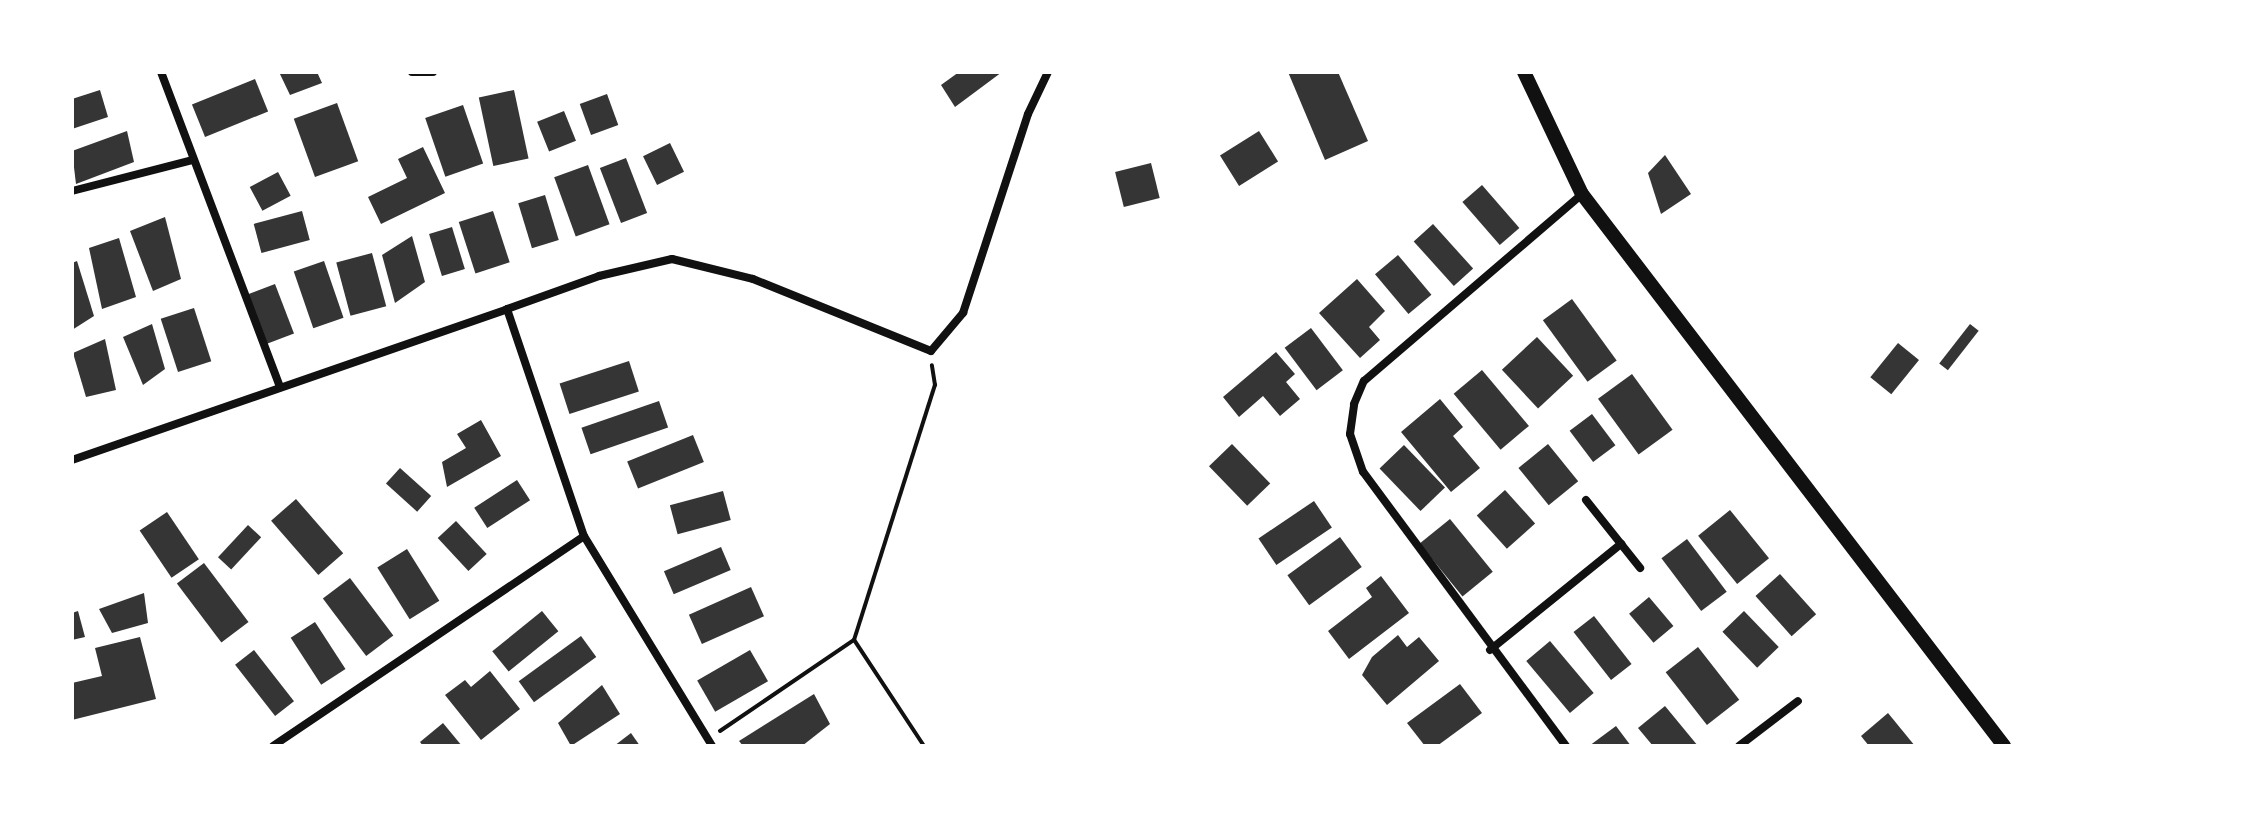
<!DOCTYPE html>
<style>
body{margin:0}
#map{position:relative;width:2260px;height:818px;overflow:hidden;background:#fff;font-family:Arial,sans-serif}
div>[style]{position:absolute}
.building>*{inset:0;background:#353535;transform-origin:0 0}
.path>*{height:4px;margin:-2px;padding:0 2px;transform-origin:2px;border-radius:2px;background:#111}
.minor>*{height:8px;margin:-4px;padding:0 4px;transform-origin:4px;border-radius:4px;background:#111}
.tertiary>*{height:14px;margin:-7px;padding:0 7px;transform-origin:7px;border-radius:7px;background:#111}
span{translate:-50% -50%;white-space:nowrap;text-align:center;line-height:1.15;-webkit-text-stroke:8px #fff;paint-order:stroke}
.frame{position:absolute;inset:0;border:74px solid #fff;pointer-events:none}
</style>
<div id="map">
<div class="building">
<div style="clip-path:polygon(279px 72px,317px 72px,322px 83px,290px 95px)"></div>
<div style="clip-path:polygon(959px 72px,1002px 72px,955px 107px,941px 85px)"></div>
<div style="clip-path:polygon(1288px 72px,1338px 72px,1368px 141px,1325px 160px)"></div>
<div style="left:255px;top:79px;width:35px;height:68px;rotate:68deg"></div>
<div style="clip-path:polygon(100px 90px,108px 117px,72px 129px,72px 99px)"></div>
<div style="left:514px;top:90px;width:70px;height:36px;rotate:78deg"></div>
<div style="left:607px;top:94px;width:33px;height:29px;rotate:70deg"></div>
<div style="left:337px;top:103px;width:62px;height:46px;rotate:70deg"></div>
<div style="left:463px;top:105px;width:62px;height:40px;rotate:71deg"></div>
<div style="left:564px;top:111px;width:32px;height:29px;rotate:68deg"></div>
<div style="clip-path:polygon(127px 131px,134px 162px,76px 184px,72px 151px)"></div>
<div style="left:1259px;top:131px;width:36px;height:46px;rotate:58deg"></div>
<div style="left:670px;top:143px;width:32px;height:30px;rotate:64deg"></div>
<div style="clip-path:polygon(423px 147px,445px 193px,381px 224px,368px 197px,407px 178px,398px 159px)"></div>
<div style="clip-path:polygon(1665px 155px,1691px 194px,1661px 214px,1648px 173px)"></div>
<div style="left:626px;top:158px;width:59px;height:28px;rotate:69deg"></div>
<div style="left:1151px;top:163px;width:36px;height:37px;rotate:76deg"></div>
<div style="left:588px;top:165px;width:63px;height:36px;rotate:70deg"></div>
<div style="left:278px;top:172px;width:27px;height:32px;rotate:62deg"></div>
<div style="left:1482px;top:185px;width:57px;height:26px;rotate:49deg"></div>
<div style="left:545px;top:195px;width:47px;height:28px;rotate:73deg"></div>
<div style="left:302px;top:211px;width:30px;height:50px;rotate:75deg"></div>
<div style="left:493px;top:211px;width:54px;height:36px;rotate:72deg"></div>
<div style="clip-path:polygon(165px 217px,181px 279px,153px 291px,130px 231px)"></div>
<div style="left:1433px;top:224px;width:60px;height:26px;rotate:48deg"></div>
<div style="left:452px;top:227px;width:44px;height:24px;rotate:73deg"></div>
<div style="clip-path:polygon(412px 236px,425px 282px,395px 303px,382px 255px)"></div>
<div style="clip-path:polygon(119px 238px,136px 297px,102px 309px,89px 248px)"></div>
<div style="left:372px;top:253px;width:55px;height:37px;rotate:75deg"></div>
<div style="left:1398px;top:255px;width:52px;height:30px;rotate:50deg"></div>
<div style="clip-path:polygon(77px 261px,94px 316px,72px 330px,72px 263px)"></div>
<div style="left:324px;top:261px;width:60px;height:32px;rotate:71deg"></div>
<div style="clip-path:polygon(1357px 279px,1385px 311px,1369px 327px,1380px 340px,1360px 358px,1319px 313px)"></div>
<div style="left:275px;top:284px;width:53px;height:31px;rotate:69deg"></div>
<div style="left:1572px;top:299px;width:76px;height:36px;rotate:54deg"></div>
<div style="left:194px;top:308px;width:56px;height:35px;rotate:72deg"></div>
<div style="clip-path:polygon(152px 324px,165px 369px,143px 385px,123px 337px)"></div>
<div style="left:1970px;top:324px;width:11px;height:50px;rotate:38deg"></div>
<div style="left:1311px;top:328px;width:53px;height:33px;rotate:53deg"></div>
<div style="left:1537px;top:337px;width:53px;height:48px;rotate:47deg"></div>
<div style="clip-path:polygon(105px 339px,116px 390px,86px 397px,73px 353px)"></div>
<div style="left:1898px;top:343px;width:27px;height:44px;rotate:39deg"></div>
<div style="clip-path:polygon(1276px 352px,1295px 374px,1286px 382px,1300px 399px,1280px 416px,1263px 396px,1239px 417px,1223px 397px)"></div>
<div style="left:629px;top:361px;width:32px;height:73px;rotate:72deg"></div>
<div style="left:1482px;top:370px;width:73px;height:37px;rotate:50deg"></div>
<div style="left:1632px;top:374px;width:69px;height:42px;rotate:54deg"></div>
<div style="clip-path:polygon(1440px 399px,1463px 427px,1453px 436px,1480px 468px,1451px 492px,1401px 432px)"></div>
<div style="left:659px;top:401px;width:28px;height:82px;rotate:71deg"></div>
<div style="left:1592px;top:414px;width:39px;height:28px;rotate:53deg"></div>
<div style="clip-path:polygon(481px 420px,501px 456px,447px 487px,442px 462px,466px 448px,457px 434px)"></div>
<div style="left:693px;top:435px;width:29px;height:71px;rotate:68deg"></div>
<div style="left:1232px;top:444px;width:55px;height:32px;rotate:46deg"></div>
<div style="left:1548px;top:444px;width:48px;height:38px;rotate:51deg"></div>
<div style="left:1404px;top:445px;width:59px;height:34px;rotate:46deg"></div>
<div style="left:400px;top:468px;width:42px;height:21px;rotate:42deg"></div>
<div style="left:517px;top:480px;width:24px;height:51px;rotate:57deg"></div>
<div style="left:1505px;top:490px;width:45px;height:38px;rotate:48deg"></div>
<div style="left:723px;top:491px;width:30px;height:55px;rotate:75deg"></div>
<div style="left:296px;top:499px;width:72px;height:33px;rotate:49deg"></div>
<div style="left:1314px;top:501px;width:32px;height:67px;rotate:56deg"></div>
<div style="left:1730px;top:510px;width:62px;height:41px;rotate:51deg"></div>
<div style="left:167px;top:512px;width:57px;height:33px;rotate:56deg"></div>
<div style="left:1450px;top:519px;width:68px;height:39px;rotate:51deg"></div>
<div style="left:456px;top:521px;width:45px;height:25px;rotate:47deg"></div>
<div style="left:248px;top:525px;width:18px;height:44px;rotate:43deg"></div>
<div style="left:1340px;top:537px;width:37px;height:65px;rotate:54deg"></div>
<div style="left:1687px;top:539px;width:66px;height:32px;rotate:53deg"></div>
<div style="left:721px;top:547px;width:25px;height:62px;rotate:67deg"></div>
<div style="left:407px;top:549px;width:61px;height:35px;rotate:58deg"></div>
<div style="left:204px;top:563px;width:74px;height:34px;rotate:53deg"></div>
<div style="left:1780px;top:574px;width:54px;height:33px;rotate:48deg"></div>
<div style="clip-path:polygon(1381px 576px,1409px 613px,1349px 659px,1328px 631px,1372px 597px,1366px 588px)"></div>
<div style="left:350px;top:578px;width:72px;height:34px;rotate:53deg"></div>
<div style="left:751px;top:587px;width:32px;height:68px;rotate:66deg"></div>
<div style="clip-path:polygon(144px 593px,148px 623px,112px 633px,99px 609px)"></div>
<div style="left:1649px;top:597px;width:38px;height:26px;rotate:50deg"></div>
<div style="clip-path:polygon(78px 611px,85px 637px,72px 640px,72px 613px)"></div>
<div style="left:542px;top:611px;width:26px;height:64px;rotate:51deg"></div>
<div style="left:1744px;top:611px;width:50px;height:30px;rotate:46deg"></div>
<div style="left:1594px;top:616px;width:61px;height:26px;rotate:52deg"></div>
<div style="left:315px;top:622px;width:56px;height:29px;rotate:57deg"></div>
<div style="clip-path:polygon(1398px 635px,1407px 647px,1419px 637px,1439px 661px,1387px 705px,1362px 675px,1372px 657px)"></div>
<div style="left:581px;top:636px;width:26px;height:77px;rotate:54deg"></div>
<div style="clip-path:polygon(140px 637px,156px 699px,72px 720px,72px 683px,102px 676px,95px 648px)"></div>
<div style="left:1550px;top:641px;width:68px;height:31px;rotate:50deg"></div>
<div style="left:1698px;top:647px;width:67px;height:41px;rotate:52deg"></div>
<div style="left:254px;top:650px;width:65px;height:24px;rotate:52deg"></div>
<div style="left:750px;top:650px;width:36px;height:61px;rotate:60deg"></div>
<div style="clip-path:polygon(490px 671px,520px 709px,481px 740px,445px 695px,465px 680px,471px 687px)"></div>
<div style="clip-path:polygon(1460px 684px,1482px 713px,1437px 746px,1425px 746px,1407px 723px)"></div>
<div style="clip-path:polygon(602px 685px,620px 714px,571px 746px,558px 723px)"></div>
<div style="clip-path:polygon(814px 694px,830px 724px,802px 746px,743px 746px,739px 741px)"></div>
<div style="clip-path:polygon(1665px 706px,1698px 746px,1653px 746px,1638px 728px)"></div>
<div style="clip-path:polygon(1888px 713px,1915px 746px,1869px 746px,1861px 736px)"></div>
<div style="clip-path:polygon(443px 723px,462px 746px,423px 746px,420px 742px)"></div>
<div style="clip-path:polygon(1616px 726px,1631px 746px,1589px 746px)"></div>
<div style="clip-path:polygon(631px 733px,640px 746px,614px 746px)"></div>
</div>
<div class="path">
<div style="left:720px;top:731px;width:162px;rotate:-34.2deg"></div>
<div style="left:924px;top:746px;width:127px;rotate:-123.4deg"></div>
<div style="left:854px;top:640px;width:268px;rotate:-72.4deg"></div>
<div style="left:935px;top:385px;width:20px;rotate:-99deg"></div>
</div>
<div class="minor">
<div style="left:161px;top:72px;width:337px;rotate:69.3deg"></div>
<div style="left:412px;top:72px;width:21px"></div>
<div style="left:72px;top:191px;width:125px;rotate:-14.4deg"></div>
<div style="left:507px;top:309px;width:98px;rotate:-19.7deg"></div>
<div style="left:599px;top:276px;width:75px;rotate:-13.1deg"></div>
<div style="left:672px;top:259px;width:83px;rotate:13.9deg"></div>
<div style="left:753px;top:279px;width:192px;rotate:22deg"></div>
<div style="left:931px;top:351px;width:50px;rotate:-49.9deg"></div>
<div style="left:963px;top:313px;width:209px;rotate:-71.9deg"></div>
<div style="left:1028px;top:114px;width:47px;rotate:-64.5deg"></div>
<div style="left:72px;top:460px;width:460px;rotate:-19.1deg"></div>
<div style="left:507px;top:309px;width:240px;rotate:71.3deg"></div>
<div style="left:584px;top:536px;width:246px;rotate:58.6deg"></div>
<div style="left:1586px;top:500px;width:87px;rotate:51.5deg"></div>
<div style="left:1490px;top:650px;width:169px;rotate:-39deg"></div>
<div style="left:273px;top:746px;width:375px;rotate:-34deg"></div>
<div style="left:1566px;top:746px;width:341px;rotate:-126.5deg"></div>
<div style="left:1363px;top:472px;width:40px;rotate:-108.9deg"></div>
<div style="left:1350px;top:434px;width:30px;rotate:-82deg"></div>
<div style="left:1354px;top:404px;width:25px;rotate:-67deg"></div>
<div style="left:1364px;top:381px;width:287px;rotate:-40.6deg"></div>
<div style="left:1739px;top:746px;width:74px;rotate:-37.3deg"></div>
</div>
<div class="tertiary">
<div style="left:1524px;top:72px;width:135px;rotate:64.6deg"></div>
<div style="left:1582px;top:194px;width:695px;rotate:52.6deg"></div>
</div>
<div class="frame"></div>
</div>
